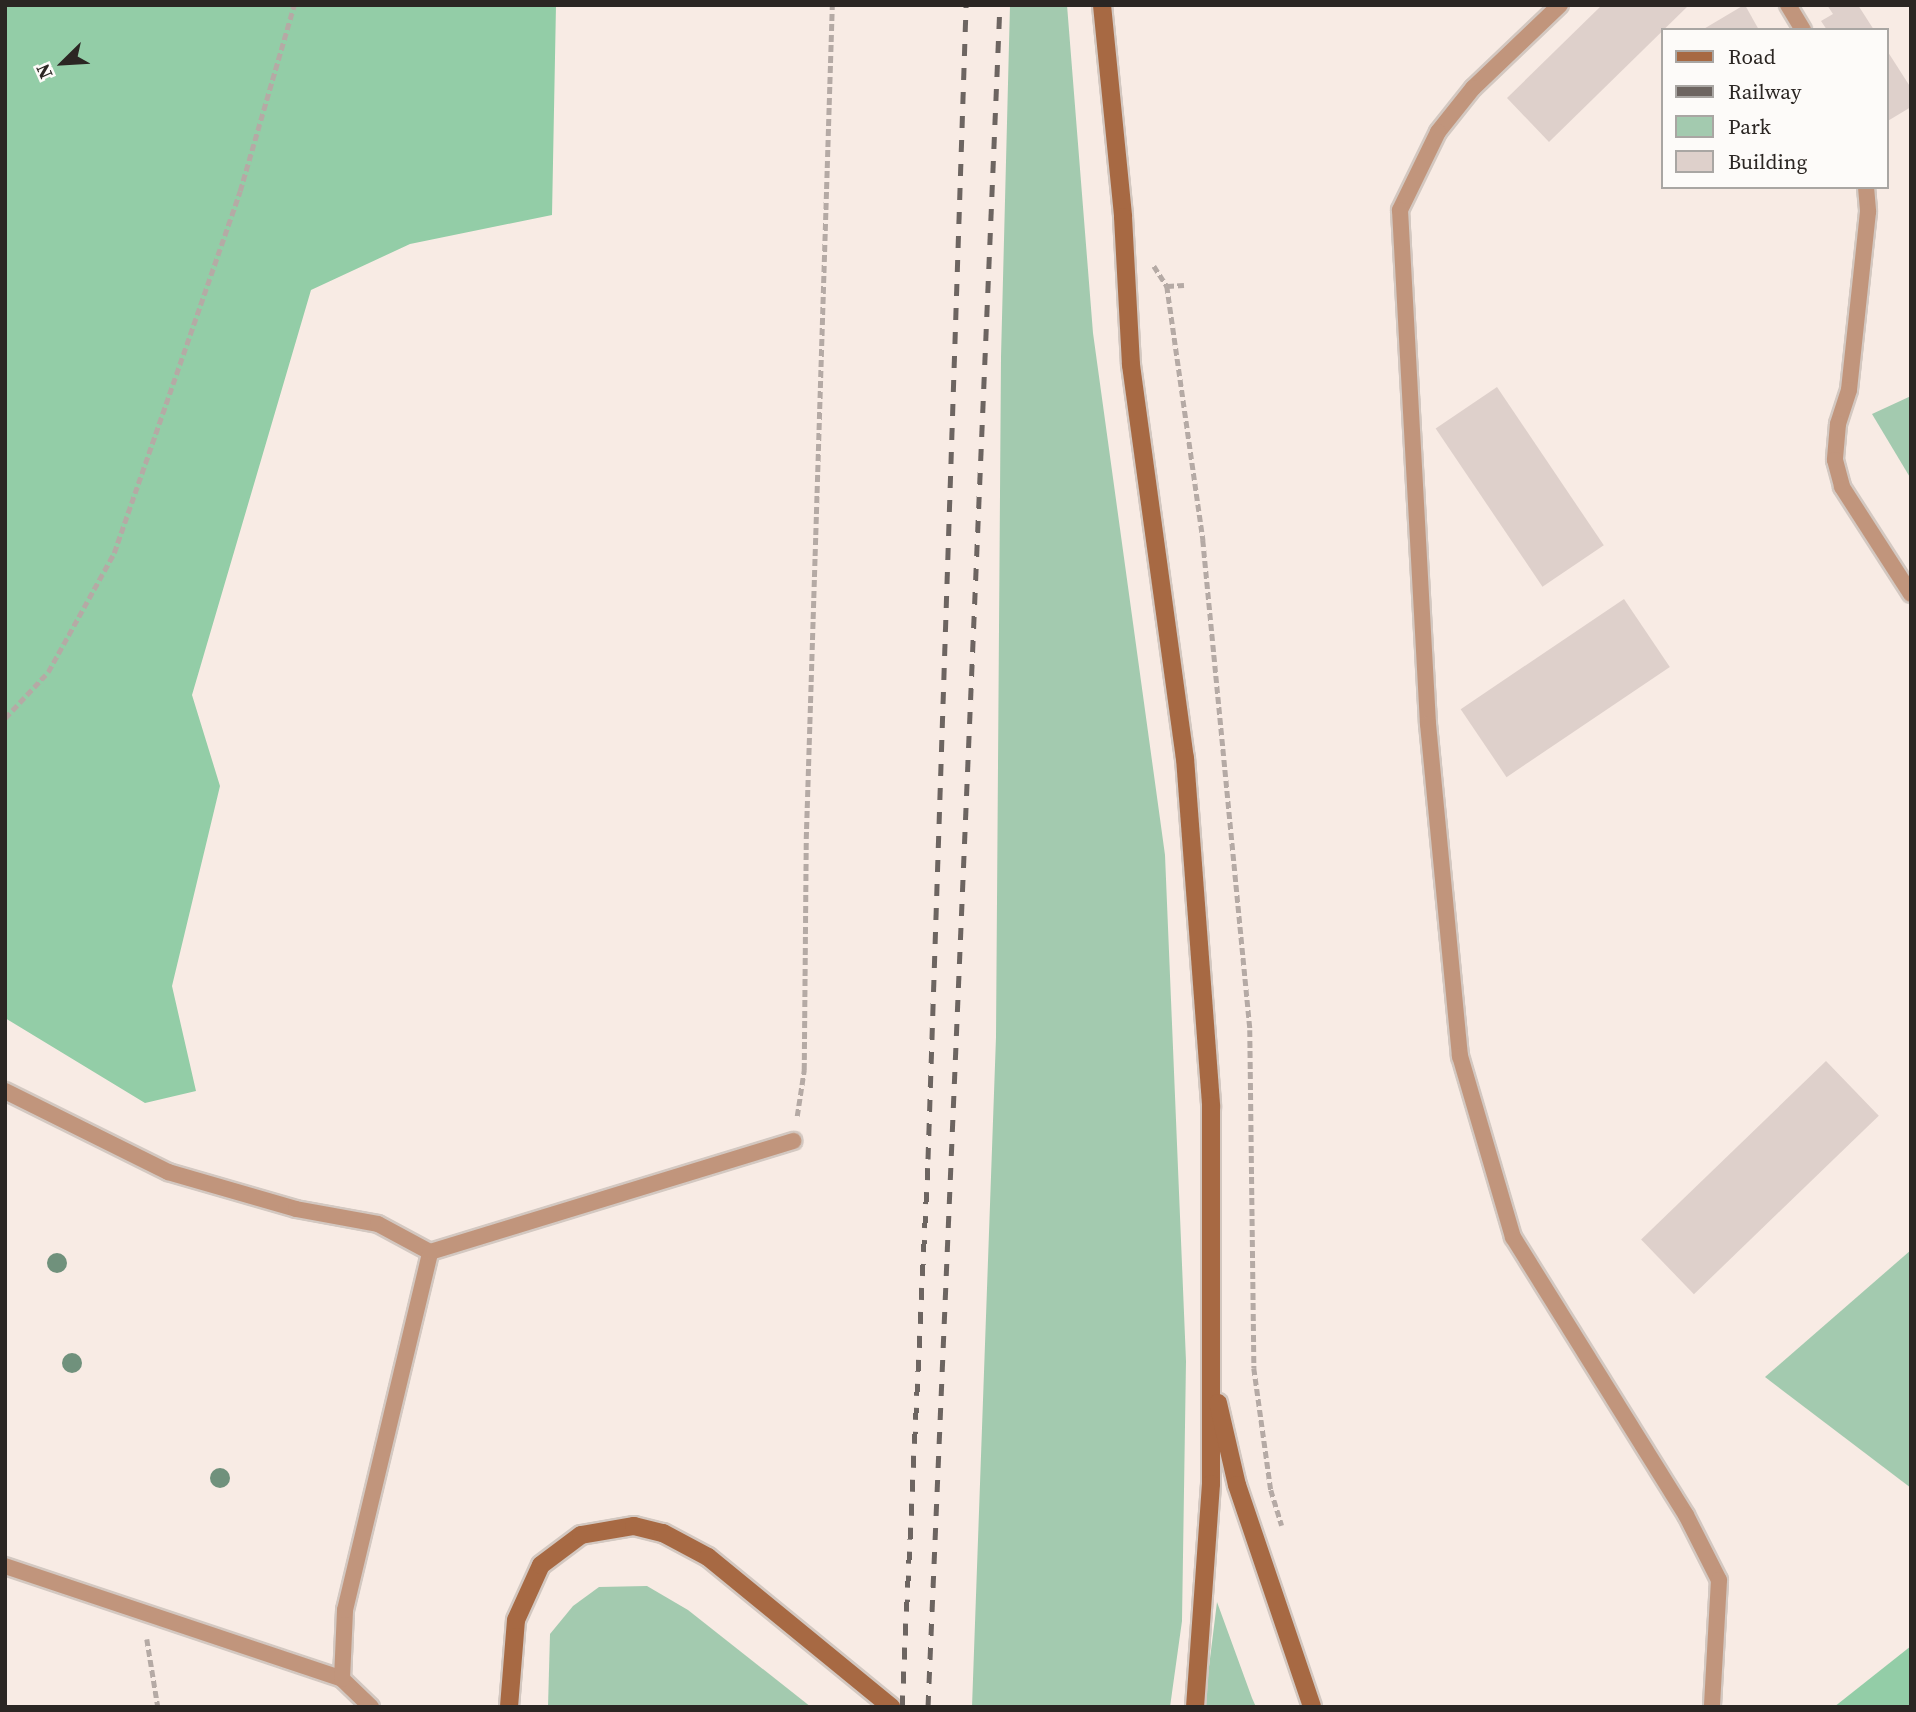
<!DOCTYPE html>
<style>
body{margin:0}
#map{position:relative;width:1916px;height:1712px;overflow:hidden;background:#f8ebe4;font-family:"Source Serif 4",serif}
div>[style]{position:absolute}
.green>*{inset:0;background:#a3caaf}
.forest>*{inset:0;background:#93cda7}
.building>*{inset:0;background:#ded0cb;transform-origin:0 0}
.path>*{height:4.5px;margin-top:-2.25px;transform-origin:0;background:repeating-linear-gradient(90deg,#b5aaa5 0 7px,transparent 0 10.5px)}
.roads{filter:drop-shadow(2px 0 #d3c8c1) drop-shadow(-2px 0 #d3c8c1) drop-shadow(0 2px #d3c8c1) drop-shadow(0 -2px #d3c8c1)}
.service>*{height:16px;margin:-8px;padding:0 8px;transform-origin:8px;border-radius:8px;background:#c1957c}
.secondary>*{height:18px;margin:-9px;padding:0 9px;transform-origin:9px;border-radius:9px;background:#a76943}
.rail>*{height:5px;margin-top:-2.5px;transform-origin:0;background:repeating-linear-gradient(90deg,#6d6561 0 12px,transparent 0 24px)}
.trees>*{width:20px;height:20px;margin:-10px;border-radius:50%;background:#70917c}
span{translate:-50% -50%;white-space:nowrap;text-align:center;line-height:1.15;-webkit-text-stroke:7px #fdfbf9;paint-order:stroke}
.frame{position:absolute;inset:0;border:7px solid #2b2623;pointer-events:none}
.legend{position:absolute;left:1661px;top:28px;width:228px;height:161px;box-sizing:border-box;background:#fdfbf9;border:2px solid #a9a6a3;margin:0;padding:9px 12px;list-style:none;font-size:21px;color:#2b2623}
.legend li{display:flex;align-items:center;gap:14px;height:35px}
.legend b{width:35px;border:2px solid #a9a6a3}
.north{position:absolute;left:28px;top:28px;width:70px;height:70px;-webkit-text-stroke:5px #fdfbf9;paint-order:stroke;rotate:246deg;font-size:19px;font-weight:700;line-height:28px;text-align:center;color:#2b2623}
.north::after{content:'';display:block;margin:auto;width:24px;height:32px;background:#2b2623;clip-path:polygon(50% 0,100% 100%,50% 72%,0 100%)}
</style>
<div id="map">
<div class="green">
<div style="clip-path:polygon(1010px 5px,1067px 5px,1093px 333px,1165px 855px,1186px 1361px,1182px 1621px,1170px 1707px,972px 1707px,996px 1037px,1001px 357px)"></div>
<div style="clip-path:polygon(1911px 396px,1911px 479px,1872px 414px)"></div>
<div style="clip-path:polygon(1911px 1250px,1911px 1488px,1765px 1377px)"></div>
<div style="clip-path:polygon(647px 1586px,688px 1610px,811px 1707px,548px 1707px,550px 1634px,573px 1606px,599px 1587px)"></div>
<div style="clip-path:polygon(1217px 1602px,1252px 1698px,1256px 1707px,1204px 1707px)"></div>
</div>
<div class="forest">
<div style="clip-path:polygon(5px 5px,556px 5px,552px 215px,410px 244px,311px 290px,192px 695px,220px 786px,172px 986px,196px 1091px,145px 1103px,5px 1018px)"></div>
<div style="clip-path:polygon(1911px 1646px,1911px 1707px,1834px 1707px)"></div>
</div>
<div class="building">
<div style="clip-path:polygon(1602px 5px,1689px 5px,1549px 142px,1507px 98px)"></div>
<div style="clip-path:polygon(1745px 5px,1759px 30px,1702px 30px,1744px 5px)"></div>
<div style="clip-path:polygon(1827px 5px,1858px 5px,1874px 30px,1827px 30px,1821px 21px,1833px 14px)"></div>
<div style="clip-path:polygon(1886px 49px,1911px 88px,1911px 107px,1886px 122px)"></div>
<div style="left:1497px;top:387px;width:191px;height:74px;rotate:56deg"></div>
<div style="left:1624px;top:599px;width:82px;height:197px;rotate:56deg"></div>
<div style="left:1826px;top:1061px;width:76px;height:257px;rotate:46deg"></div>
</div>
<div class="path">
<div style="left:1154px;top:266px;width:24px;rotate:57deg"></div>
<div style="left:1167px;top:286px;width:17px;rotate:-3deg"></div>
<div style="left:1167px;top:286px;width:257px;rotate:81.9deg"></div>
<div style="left:1203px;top:540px;width:492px;rotate:84.5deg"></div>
<div style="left:1250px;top:1030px;width:338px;rotate:89.3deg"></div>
<div style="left:1254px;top:1368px;width:123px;rotate:82.1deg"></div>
<div style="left:1271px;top:1490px;width:37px;rotate:73deg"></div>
<div style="left:5px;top:718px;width:63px;rotate:-46.9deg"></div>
<div style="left:48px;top:672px;width:136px;rotate:-61deg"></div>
<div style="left:114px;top:553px;width:383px;rotate:-70.8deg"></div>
<div style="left:240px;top:191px;width:194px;rotate:-73.8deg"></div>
<div style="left:797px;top:1116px;width:47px;rotate:-81.3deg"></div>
<div style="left:804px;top:1070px;width:231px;rotate:-89.5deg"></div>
<div style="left:806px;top:839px;width:834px;rotate:-88.21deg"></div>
<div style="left:147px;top:1639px;width:69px;rotate:80.8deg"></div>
</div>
<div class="roads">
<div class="service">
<div style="left:1560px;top:5px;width:120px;rotate:136.3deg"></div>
<div style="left:1473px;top:88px;width:56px;rotate:128.5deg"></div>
<div style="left:1438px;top:132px;width:87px;rotate:116deg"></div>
<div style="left:1400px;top:210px;width:515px;rotate:86.88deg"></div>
<div style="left:1428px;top:724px;width:334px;rotate:84.5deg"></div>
<div style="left:1460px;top:1056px;width:189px;rotate:73.7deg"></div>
<div style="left:1513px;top:1237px;width:327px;rotate:58.1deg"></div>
<div style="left:1686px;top:1515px;width:73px;rotate:63.1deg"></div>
<div style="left:1719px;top:1580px;width:127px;rotate:93.2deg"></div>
<div style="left:1788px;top:5px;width:29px;rotate:59deg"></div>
<div style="left:1866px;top:187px;width:25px;rotate:85deg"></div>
<div style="left:1868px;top:212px;width:179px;rotate:96.1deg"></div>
<div style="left:1849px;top:390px;width:36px;rotate:108deg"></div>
<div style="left:1838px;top:424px;width:36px;rotate:95deg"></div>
<div style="left:1835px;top:460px;width:28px;rotate:75deg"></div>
<div style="left:1842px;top:487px;width:127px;rotate:57.2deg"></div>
<div style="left:5px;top:1091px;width:182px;rotate:26.4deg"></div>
<div style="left:168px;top:1172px;width:133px;rotate:16.1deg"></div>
<div style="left:296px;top:1209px;width:83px;rotate:10.4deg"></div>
<div style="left:378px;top:1224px;width:59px;rotate:28.3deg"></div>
<div style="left:5px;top:1566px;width:355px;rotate:18.5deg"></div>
<div style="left:371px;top:1707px;width:40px;rotate:-136deg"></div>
<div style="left:342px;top:1679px;width:69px;rotate:-87.5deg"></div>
<div style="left:345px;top:1610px;width:368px;rotate:-76.6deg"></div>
<div style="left:430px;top:1252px;width:380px;rotate:-17deg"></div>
</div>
<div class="secondary">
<div style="left:1102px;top:5px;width:213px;rotate:84.3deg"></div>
<div style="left:1123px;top:217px;width:148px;rotate:86.9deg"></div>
<div style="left:1131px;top:365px;width:397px;rotate:82.2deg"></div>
<div style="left:1185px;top:758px;width:349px;rotate:85.7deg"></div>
<div style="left:1211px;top:1106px;width:378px;rotate:90deg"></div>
<div style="left:1211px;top:1484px;width:224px;rotate:94.1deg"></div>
<div style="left:1218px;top:1403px;width:84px;rotate:77deg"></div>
<div style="left:1237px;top:1485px;width:234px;rotate:71.3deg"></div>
<div style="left:509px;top:1707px;width:87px;rotate:-85.4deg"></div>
<div style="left:516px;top:1620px;width:60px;rotate:-65.6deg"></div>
<div style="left:541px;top:1565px;width:50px;rotate:-36.9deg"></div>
<div style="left:581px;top:1535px;width:54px;rotate:-9.6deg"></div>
<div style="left:634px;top:1526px;width:30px;rotate:14deg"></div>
<div style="left:663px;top:1533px;width:51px;rotate:28.1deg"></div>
<div style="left:708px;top:1557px;width:237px;rotate:39.3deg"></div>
</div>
</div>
<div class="rail">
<div style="left:902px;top:1707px;width:549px;rotate:-87.28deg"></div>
<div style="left:928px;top:1159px;width:1155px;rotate:-88.11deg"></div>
<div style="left:928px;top:1707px;width:1704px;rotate:-87.58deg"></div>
</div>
<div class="trees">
<div style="left:57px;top:1263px"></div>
<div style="left:72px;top:1363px"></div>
<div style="left:220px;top:1478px"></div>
</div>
<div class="frame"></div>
<ul class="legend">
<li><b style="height:9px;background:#a76943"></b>Road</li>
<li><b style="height:9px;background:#6d6561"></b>Railway</li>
<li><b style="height:19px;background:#a3caaf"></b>Park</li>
<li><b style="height:19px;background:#ded0cb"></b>Building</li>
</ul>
<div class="north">N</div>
</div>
